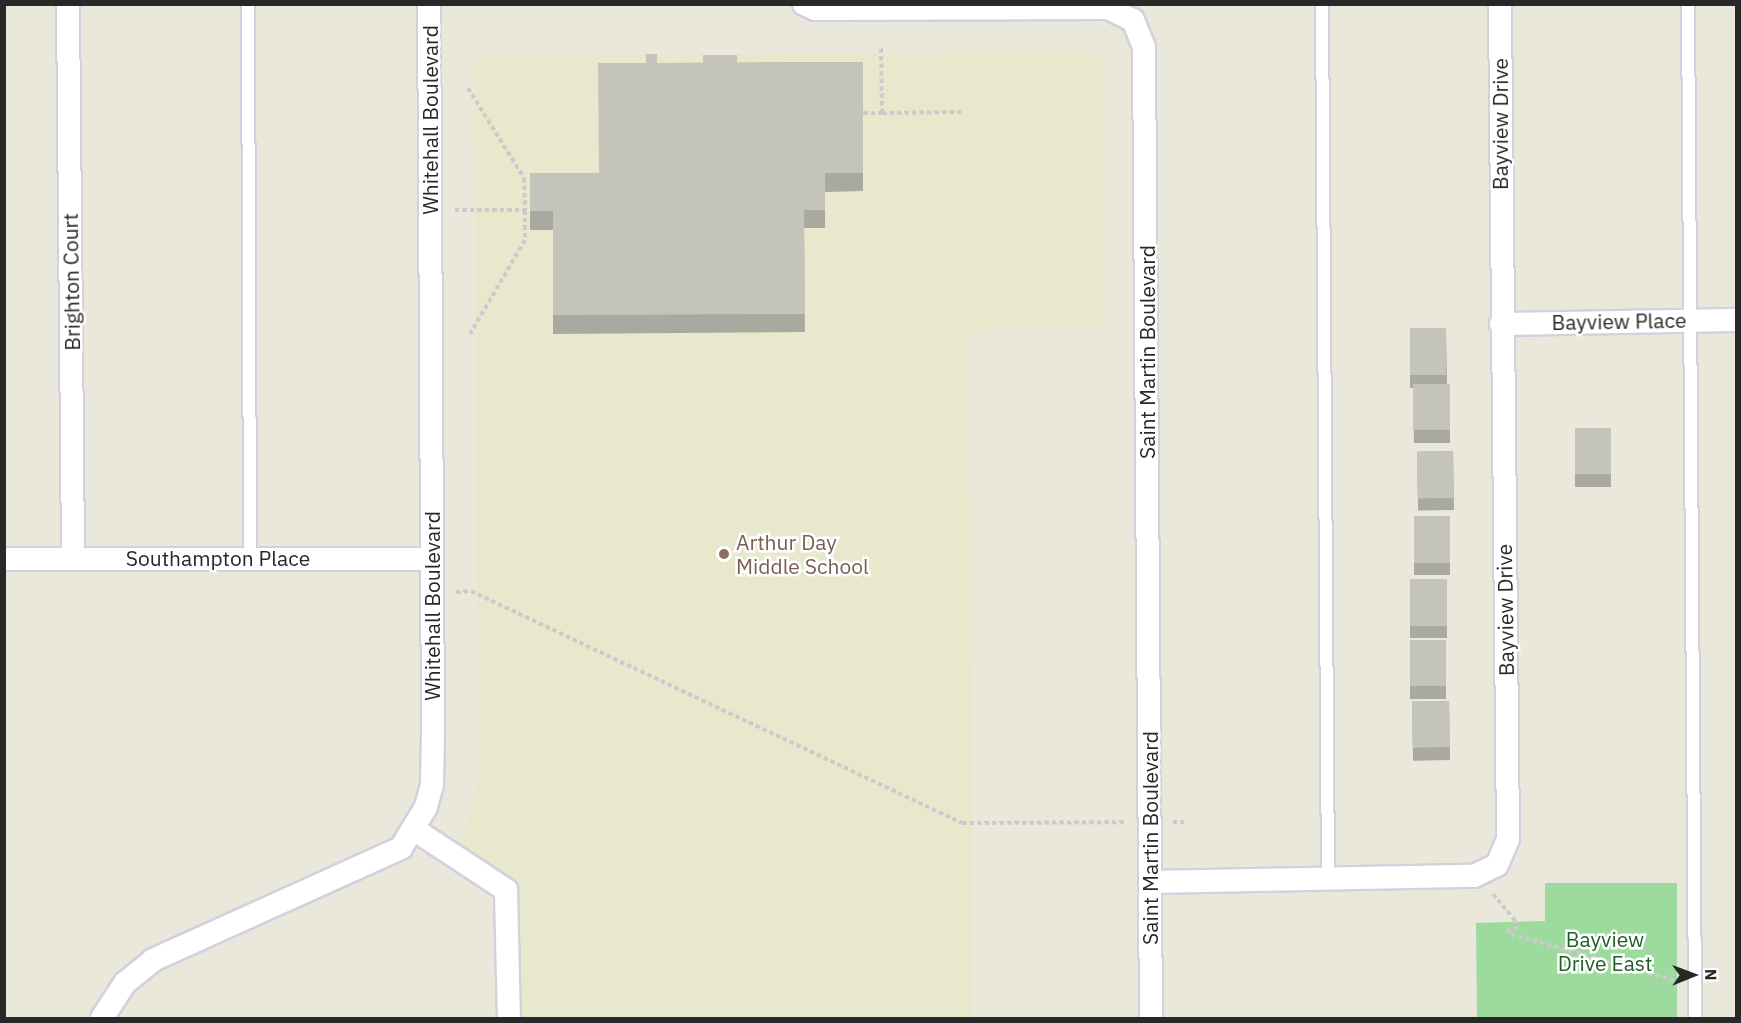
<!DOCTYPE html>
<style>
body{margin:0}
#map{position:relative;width:1741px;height:1023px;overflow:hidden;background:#e9e8db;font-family:"IBM Plex Sans",sans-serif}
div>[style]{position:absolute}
.education>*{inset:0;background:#e8e9cc}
.green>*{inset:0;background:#9dda9e}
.path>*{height:4px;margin-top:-2px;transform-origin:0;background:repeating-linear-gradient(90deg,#cbcbcb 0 4.5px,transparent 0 7.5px)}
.roads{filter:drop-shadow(2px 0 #d3d0df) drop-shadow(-2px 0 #d3d0df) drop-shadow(0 2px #d3d0df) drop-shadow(0 -2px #d3d0df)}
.lane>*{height:12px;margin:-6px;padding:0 6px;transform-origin:6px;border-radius:6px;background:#fff}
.street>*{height:22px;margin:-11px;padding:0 11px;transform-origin:11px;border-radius:11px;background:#fff}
.wall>*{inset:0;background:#a9a9a0;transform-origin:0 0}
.building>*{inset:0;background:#c4c4ba;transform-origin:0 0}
.dots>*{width:16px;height:16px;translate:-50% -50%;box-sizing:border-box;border:3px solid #fff;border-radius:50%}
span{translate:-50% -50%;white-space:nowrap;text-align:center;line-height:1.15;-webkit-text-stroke:5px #fff;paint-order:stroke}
.street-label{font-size:21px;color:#282828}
.education-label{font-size:21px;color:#785e54}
.left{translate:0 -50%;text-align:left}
.park-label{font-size:21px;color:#215c29}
.frame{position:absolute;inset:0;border:6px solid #282828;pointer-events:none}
.north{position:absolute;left:1663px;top:945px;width:60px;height:60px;-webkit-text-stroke:4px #fff;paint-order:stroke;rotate:89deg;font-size:16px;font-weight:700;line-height:24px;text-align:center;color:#282828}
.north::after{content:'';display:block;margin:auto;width:21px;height:27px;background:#282828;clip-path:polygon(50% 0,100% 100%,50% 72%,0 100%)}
</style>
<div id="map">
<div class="education">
<div style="clip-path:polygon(1102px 51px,1106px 326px,970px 331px,972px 1018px,518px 1018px,517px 887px,462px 847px,478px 778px,474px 57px)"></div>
</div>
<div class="green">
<div style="clip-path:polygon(1545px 883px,1677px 883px,1677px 1018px,1477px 1018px,1476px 923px,1545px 921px)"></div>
</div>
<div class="path">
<div style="left:468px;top:88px;width:106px;rotate:58.1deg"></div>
<div style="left:524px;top:178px;width:32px;rotate:88deg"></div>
<div style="left:525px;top:210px;width:30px;rotate:90deg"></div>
<div style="left:525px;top:240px;width:109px;rotate:120.3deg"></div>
<div style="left:863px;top:113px;width:19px"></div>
<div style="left:882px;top:113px;width:65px;rotate:-90.9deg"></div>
<div style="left:882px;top:113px;width:79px;rotate:-0.7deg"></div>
<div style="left:455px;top:210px;width:75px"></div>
<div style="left:456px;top:592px;width:15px;rotate:-4deg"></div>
<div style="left:471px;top:591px;width:543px;rotate:25.29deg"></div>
<div style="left:962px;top:823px;width:164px;rotate:-0.3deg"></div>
<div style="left:1173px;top:822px;width:11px"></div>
<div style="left:1493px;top:894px;width:33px;rotate:50deg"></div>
<div style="left:1514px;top:919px;width:10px;rotate:66deg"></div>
<div style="left:1518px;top:928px;width:11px;rotate:170deg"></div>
<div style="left:1507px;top:930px;width:6px;rotate:45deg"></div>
<div style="left:1511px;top:934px;width:169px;rotate:15.8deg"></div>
</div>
<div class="roads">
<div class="lane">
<div style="left:248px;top:4px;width:554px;rotate:89.79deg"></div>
<div style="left:1322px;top:4px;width:876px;rotate:89.61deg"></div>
<div style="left:1688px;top:4px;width:1014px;rotate:89.6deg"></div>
</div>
<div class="street">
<div style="left:68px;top:4px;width:555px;rotate:89.48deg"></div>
<div style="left:804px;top:4px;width:12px;rotate:24deg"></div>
<div style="left:815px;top:9px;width:293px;rotate:-0.2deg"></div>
<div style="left:1108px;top:8px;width:28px;rotate:26deg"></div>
<div style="left:1133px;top:20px;width:29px;rotate:68deg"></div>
<div style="left:1144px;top:47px;width:971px;rotate:89.59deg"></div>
<div style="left:1501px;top:324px;width:235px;rotate:-1deg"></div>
<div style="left:4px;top:559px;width:427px"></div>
<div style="left:415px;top:830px;width:109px;rotate:33.4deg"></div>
<div style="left:506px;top:890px;width:128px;rotate:88.7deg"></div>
<div style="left:1151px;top:882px;width:323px;rotate:-1.1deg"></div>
<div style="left:1474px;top:876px;width:25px;rotate:-26deg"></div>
<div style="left:1497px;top:865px;width:28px;rotate:-67deg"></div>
<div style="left:1508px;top:839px;width:835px;rotate:-90.55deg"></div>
<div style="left:102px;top:1018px;width:42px;rotate:-56.7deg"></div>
<div style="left:125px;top:983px;width:36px;rotate:-39deg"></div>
<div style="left:153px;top:960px;width:272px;rotate:-24.3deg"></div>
<div style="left:401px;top:848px;width:48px;rotate:-58.6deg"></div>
<div style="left:426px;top:807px;width:24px;rotate:-75deg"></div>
<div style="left:432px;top:784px;width:51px;rotate:-88.9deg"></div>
<div style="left:433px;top:733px;width:729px;rotate:-90.31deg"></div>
</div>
</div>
<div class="wall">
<div style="clip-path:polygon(863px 62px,863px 191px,825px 192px,825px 228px,804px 228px,805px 332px,553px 334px,553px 230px,530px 230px,530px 173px,599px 173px,657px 63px)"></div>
<div style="clip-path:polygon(1410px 328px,1446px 328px,1447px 384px,1450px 384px,1450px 443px,1414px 443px,1413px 388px,1410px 388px)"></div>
<div style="left:1575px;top:428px;width:36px;height:59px"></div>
<div style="left:1453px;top:451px;width:59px;height:36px;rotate:89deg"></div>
<div style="left:1414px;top:516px;width:36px;height:59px"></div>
<div style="left:1410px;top:579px;width:37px;height:59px"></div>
<div style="left:1410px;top:640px;width:36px;height:59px"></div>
<div style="left:1449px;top:701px;width:59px;height:37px;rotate:89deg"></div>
</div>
<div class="building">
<div style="clip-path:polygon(646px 54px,657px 54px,657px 63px,703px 63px,703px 55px,737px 55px,737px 63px,863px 62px,863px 173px,825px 173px,825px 210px,804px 210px,805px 314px,553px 315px,553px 211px,530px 211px,530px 173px,599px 173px,598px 63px,646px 63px)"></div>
<div style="left:1410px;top:328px;width:36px;height:47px"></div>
<div style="left:1413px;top:384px;width:37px;height:46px"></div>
<div style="left:1575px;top:428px;width:36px;height:46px"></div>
<div style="left:1453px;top:451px;width:47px;height:36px;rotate:89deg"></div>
<div style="left:1414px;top:516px;width:36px;height:47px"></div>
<div style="left:1410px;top:579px;width:37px;height:47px"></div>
<div style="left:1410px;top:640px;width:36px;height:46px"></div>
<div style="left:1449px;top:701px;width:46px;height:37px;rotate:89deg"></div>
</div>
<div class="dots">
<div style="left:724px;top:554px;background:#8d6e63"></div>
</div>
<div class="street-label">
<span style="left:430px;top:120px;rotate:-90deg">Whitehall Boulevard</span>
<span style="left:1500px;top:124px;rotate:-90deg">Bayview Drive</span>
<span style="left:71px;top:282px;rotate:-91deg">Brighton Court</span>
<span style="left:1619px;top:321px;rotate:-1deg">Bayview Place</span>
<span style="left:1147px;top:352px;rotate:-90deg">Saint Martin Boulevard</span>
<span style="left:218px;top:558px">Southampton Place</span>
<span style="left:432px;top:606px;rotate:-90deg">Whitehall Boulevard</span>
<span style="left:1505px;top:610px;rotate:-91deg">Bayview Drive</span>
<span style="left:1150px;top:838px;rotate:-90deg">Saint Martin Boulevard</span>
</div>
<div class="education-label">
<span class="left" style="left:736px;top:554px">Arthur Day<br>Middle School</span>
</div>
<div class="park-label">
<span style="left:1605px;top:951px">Bayview<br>Drive East</span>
</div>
<div class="frame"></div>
<div class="north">N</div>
</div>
